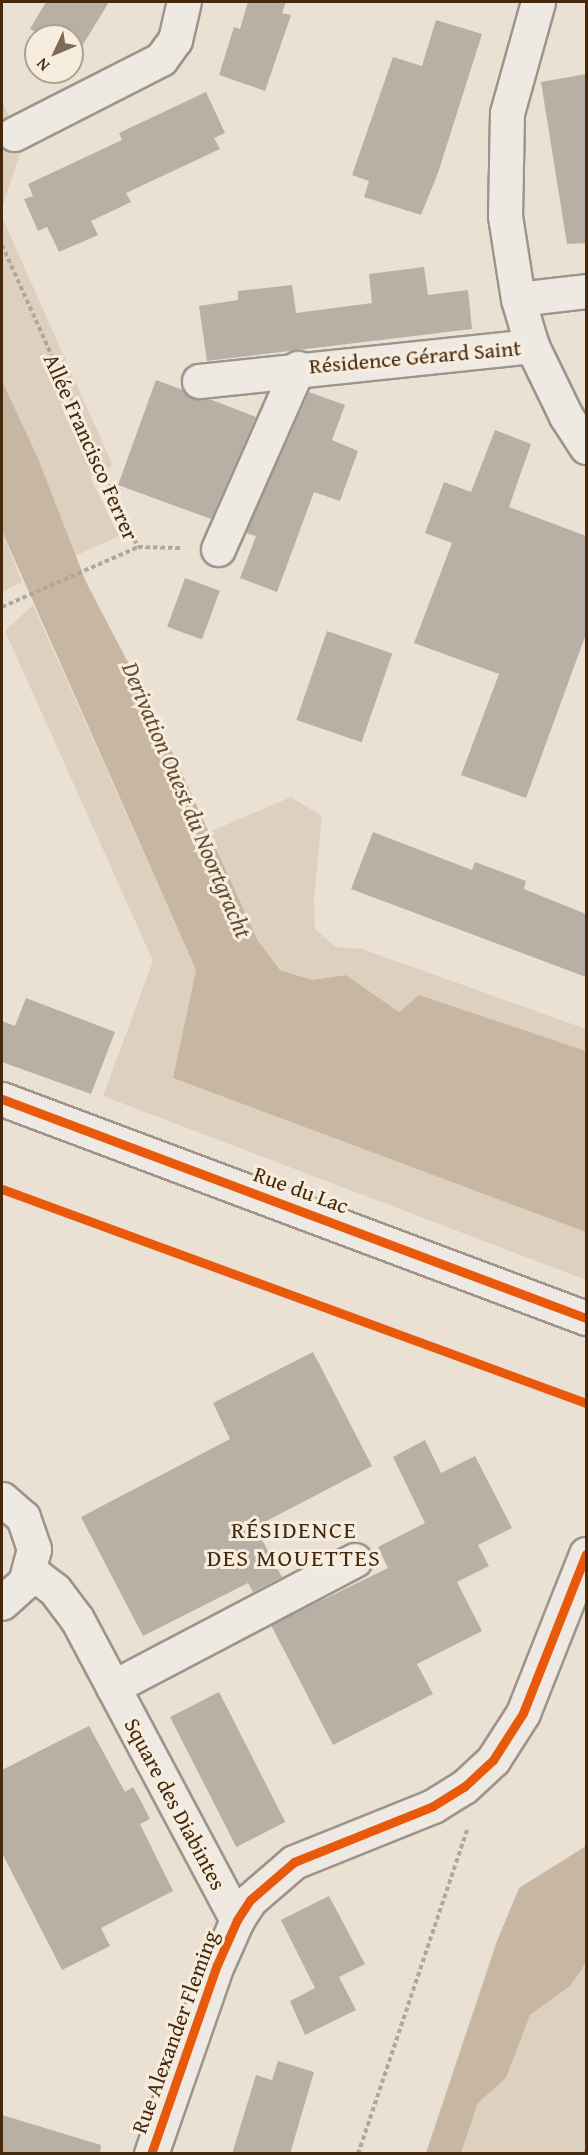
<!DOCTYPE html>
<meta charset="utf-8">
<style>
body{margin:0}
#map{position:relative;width:588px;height:2155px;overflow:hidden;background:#eae1d4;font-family:"Gentium Book Plus",serif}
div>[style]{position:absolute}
.green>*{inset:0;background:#ded0be}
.water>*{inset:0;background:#c7b6a1}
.building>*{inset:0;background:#b8b0a5;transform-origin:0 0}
.path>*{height:4px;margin-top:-2px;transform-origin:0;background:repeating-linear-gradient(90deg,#aea89f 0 4.5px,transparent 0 7.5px)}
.roads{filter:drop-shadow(2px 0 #9e958a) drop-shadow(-2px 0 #9e958a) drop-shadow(0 2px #9e958a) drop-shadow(0 -2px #9e958a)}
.minor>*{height:33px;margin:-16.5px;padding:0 16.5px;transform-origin:16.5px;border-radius:16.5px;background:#eeeae3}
.cycleway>*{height:9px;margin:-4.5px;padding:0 4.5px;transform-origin:4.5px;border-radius:4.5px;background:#e8590c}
span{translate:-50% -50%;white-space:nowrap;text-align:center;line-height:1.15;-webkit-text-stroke:6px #f7edde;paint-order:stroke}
.street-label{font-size:22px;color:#46290d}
.water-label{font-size:24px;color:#684e33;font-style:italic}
.neighbourhood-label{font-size:24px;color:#46290d;letter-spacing:1.5px}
.frame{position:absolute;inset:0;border:3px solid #46290d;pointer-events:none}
.north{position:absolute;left:24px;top:24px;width:60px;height:60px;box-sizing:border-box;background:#f7edde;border:2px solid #b09f8a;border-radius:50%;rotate:226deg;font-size:16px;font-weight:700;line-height:24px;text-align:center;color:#46290d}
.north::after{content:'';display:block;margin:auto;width:21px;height:27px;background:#7f6953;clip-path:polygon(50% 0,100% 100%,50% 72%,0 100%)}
</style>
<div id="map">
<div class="green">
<div style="clip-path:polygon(2px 100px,22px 148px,2px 208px)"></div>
<div style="clip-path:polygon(2px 217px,113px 466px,90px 477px,119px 536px,75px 556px,37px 456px,2px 381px)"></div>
<div style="clip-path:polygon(2px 531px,22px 582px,2px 592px)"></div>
<div style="clip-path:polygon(33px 605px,196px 970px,173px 1078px,586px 1232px,586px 1280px,103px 1096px,153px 961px,5px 631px)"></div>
<div style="clip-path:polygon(291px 797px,322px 816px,314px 900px,315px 929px,336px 947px,362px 949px,586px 1029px,586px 1051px,419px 995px,399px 1012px,346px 975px,312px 980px,280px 970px,258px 941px,209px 832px)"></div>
<div style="clip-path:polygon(586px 1963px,586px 2153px,461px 2154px,478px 2103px,506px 2078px,530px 2015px,570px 1986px)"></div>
</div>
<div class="water">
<div style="clip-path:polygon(2px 381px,37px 456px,86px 582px,156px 716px,258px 941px,280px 970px,312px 980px,346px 975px,399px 1012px,419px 995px,586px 1051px,586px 1232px,173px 1078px,196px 970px,2px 531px)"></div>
<div style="clip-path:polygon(586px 1846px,586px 1963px,570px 1986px,530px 2015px,506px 2078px,478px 2103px,461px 2153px,426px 2153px,497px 1941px,519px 1888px)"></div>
</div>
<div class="building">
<div style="clip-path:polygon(46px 2px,109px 2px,76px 56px,72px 54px,72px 36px,42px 36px,30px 29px)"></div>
<div style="clip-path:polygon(248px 2px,286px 2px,282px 13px,291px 15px,265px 91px,219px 75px,234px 27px,240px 29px)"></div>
<div style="clip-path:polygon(436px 20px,482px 34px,438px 173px,421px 215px,364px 197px,369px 181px,352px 175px,393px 57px,422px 66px)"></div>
<div style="clip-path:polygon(586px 74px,586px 243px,567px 244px,541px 82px)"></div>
<div style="clip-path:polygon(206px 92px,225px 133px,214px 138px,220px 149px,126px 193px,131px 202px,91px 221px,98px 235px,59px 252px,47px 227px,38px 231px,24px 199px,33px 196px,28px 184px,122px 140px,119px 133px)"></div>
<div style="clip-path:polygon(424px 267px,428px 295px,468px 290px,472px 329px,207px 361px,199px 306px,238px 300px,238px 291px,292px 285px,296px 313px,372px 303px,369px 274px)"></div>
<div style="clip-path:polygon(156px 380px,183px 390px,192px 398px,212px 400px,256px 417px,211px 519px,118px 485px)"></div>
<div style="clip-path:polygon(309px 392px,345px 405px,332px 440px,358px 451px,340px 501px,314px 492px,277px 592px,240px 578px,256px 536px,246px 533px)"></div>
<div style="clip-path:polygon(495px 430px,531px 444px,509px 507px,586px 536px,586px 634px,526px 798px,461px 775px,499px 674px,414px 643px,452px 543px,425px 533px,444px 482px,471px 492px)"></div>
<div style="left:185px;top:578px;width:37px;height:52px;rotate:20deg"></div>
<div style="left:327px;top:631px;width:69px;height:94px;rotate:19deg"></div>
<div style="clip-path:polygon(373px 832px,472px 870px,475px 862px,526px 881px,524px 889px,586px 914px,586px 977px,351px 889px)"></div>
<div style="clip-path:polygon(26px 998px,115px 1032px,91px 1094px,2px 1062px,2px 1021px,15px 1026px)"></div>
<div style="clip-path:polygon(313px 1352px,372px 1466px,255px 1527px,282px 1577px,253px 1592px,248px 1583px,143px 1636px,81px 1517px,230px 1439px,213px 1403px)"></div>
<div style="clip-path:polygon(425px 1440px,441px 1473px,475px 1456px,512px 1528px,478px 1545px,489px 1566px,457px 1582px,482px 1631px,417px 1664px,433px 1694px,333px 1745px,271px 1625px,388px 1568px,378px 1547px,425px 1523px,393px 1457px)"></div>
<div style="left:219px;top:1692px;width:146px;height:55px;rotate:63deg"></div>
<div style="clip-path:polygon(89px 1726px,125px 1792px,133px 1787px,142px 1803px,150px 1819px,140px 1824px,173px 1891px,101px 1928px,110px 1946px,62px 1970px,2px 1853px,2px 1770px)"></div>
<div style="clip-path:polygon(329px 1896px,365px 1964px,339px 1977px,356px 2010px,305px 2035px,290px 2001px,315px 1988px,281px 1920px)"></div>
<div style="clip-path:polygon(278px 2061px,314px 2072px,290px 2154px,232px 2154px,256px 2075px,272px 2080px)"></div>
<div style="clip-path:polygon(2px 2115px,101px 2145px,100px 2154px,2px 2154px)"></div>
</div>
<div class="path">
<div style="left:2px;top:245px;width:331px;rotate:65.8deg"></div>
<div style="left:2px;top:607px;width:149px;rotate:-23.8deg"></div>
<div style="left:138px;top:547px;width:42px;rotate:1.4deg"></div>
<div style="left:358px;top:2154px;width:342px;rotate:-71.4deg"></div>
<div style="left:585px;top:2154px;width:3px;rotate:-72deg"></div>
</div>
<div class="roads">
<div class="minor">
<div style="left:538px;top:2px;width:115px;rotate:105.6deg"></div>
<div style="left:507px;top:113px;width:103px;rotate:91.1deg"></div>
<div style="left:505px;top:216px;width:84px;rotate:81.1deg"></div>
<div style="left:518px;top:299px;width:49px;rotate:73.4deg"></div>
<div style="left:532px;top:346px;width:78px;rotate:64.1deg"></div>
<div style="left:566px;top:416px;width:37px;rotate:57deg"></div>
<div style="left:14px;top:134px;width:165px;rotate:-27deg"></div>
<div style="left:161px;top:59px;width:24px;rotate:-54deg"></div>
<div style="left:175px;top:40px;width:39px;rotate:-77deg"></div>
<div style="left:518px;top:299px;width:68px;rotate:-6.7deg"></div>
<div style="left:199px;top:381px;width:335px;rotate:-6deg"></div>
<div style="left:218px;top:549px;width:198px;rotate:-66.2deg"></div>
<div style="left:2px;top:1099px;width:624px;rotate:20.56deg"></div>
<div style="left:2px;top:1499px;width:28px;rotate:41deg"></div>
<div style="left:23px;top:1517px;width:34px;rotate:71deg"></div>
<div style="left:34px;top:1549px;width:34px;rotate:105deg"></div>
<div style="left:25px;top:1582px;width:31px;rotate:138deg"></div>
<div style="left:30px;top:1571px;width:31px;rotate:37deg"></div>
<div style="left:55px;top:1590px;width:36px;rotate:53deg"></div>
<div style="left:77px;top:1619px;width:341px;rotate:62deg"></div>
<div style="left:113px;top:1687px;width:273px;rotate:-27.7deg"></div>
<div style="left:151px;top:2154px;width:200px;rotate:-70.8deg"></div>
<div style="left:217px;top:1965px;width:49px;rotate:-66deg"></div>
<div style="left:237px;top:1920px;width:24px;rotate:-57deg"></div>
<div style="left:250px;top:1900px;width:58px;rotate:-40.8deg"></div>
<div style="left:294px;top:1862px;width:150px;rotate:-21.9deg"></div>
<div style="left:433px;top:1806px;width:36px;rotate:-32deg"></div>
<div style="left:464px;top:1787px;width:40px;rotate:-43deg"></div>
<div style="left:493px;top:1760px;width:56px;rotate:-57.4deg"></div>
<div style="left:523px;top:1713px;width:171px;rotate:-68.4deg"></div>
</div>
</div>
<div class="cycleway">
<div style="left:2px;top:1099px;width:624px;rotate:20.56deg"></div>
<div style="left:2px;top:1189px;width:622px;rotate:20.12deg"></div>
<div style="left:151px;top:2154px;width:200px;rotate:-70.8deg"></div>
<div style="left:217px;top:1965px;width:49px;rotate:-66deg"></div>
<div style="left:237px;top:1920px;width:24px;rotate:-57deg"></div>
<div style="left:250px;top:1900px;width:58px;rotate:-40.8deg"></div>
<div style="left:294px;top:1862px;width:150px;rotate:-21.9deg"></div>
<div style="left:433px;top:1806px;width:36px;rotate:-32deg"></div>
<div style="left:464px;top:1787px;width:40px;rotate:-43deg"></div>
<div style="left:493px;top:1760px;width:56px;rotate:-57.4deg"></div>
<div style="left:523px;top:1713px;width:171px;rotate:-68.4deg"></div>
</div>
<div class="street-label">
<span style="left:415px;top:357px;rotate:-5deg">Résidence Gérard Saint</span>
<span style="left:91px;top:447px;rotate:66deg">Allée Francisco Ferrer</span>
<span style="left:301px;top:1190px;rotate:20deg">Rue du Lac</span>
<span style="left:175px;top:1804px;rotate:62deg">Square des Diabintes</span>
<span style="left:175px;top:2032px;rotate:-70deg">Rue Alexander Fleming</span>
</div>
<div class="water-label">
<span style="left:187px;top:800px;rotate:67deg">Derivation Ouest du Noortgracht</span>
</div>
<div class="neighbourhood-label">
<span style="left:294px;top:1544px">RÉSIDENCE<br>DES MOUETTES</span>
</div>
<div class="frame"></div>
<div class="north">N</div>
</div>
